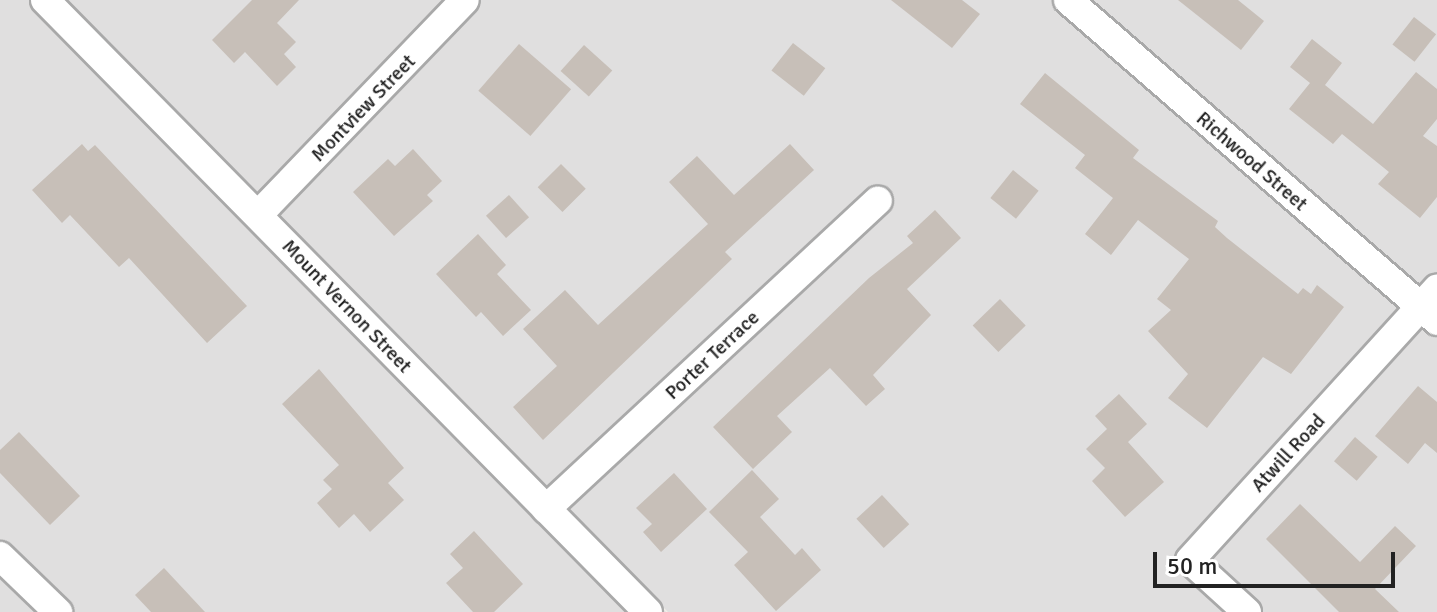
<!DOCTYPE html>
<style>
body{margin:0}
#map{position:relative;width:1437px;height:612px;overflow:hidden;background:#f2efe9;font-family:Signika,sans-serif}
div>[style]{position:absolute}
.residential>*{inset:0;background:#e0dfdf}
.building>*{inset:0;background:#c7bfb8;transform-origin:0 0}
.roads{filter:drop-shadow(2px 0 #a9a9a9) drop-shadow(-2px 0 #a9a9a9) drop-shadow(0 2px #a9a9a9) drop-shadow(0 -2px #a9a9a9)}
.minor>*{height:28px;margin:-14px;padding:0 14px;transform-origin:14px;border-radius:14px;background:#fff}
span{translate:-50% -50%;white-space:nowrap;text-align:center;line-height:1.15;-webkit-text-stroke:6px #fff;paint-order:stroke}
.street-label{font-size:20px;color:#222}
.scale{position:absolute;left:1153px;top:552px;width:242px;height:36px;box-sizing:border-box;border:4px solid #222;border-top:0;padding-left:10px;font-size:24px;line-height:28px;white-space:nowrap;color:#222;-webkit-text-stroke:6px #fff;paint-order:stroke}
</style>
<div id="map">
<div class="residential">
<div style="clip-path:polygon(0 0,1437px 0,1437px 612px,668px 612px,509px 452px,666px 612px,0 612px)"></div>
</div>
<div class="building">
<div style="clip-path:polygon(252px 0,299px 0,277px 23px,296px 42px,284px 54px,296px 67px,277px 86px,245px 52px,234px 63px,212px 40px)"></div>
<div style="clip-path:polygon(891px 0,962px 0,980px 14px,952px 48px)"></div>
<div style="clip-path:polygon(1178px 0,1238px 0,1264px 21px,1241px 50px)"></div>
<div style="left:1414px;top:17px;width:28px;height:35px;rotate:38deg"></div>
<div style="clip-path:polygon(1312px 39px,1342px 63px,1325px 85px,1373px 124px,1416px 72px,1437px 89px,1437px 119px,1423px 136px,1437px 146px,1437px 197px,1420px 218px,1378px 184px,1389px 172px,1342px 134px,1333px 144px,1289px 109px,1310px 83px,1290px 67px)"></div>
<div style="left:793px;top:43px;width:41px;height:35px;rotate:38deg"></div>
<div style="left:519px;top:44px;width:69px;height:62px;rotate:41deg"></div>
<div style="left:584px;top:45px;width:38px;height:35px;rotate:42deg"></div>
<div style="clip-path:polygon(1045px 73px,1139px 150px,1133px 158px,1218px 221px,1215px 227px,1227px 238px,1298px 294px,1303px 288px,1311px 294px,1317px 285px,1344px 307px,1291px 374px,1263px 357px,1207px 428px,1168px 398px,1188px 374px,1148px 331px,1171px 310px,1157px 299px,1189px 259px,1138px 220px,1111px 255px,1085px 234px,1113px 198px,1075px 168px,1085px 155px,1020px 104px)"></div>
<div style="clip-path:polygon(82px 144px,88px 151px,95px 145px,247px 306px,207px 343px,129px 258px,119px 267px,70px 215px,62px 223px,32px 190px)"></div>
<div style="clip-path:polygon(790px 144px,814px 170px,725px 252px,732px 259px,543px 440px,513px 407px,557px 366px,523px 329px,565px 290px,598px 325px,708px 224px,669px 182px,697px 156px,734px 195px)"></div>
<div style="clip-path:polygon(413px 149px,442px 181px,427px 195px,433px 201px,394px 236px,353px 192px,388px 159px,395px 166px)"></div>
<div style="left:561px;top:164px;width:35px;height:33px;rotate:45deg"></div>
<div style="left:1013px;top:170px;width:33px;height:36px;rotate:39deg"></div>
<div style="left:509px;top:195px;width:30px;height:31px;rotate:48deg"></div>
<div style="clip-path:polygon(935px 210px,961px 238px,907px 289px,931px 315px,873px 375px,885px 389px,866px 406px,830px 368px,777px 416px,792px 432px,753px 469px,713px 427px,869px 278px,913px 243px,907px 236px)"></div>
<div style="clip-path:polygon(478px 234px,506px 265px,497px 274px,531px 310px,503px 336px,481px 312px,476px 317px,436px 274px)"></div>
<div style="left:1000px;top:299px;width:37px;height:38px;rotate:46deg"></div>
<div style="clip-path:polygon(319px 369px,404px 468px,388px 483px,404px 500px,370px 532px,354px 514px,339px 528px,317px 503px,332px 489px,323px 480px,339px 465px,282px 404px)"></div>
<div style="clip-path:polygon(1418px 386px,1437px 402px,1437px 453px,1425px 443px,1408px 464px,1375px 436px)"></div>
<div style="clip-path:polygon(1119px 394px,1147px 424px,1128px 442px,1164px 482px,1125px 517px,1092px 481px,1105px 468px,1086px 449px,1107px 429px,1095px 416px)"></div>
<div style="clip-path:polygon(19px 432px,80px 496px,50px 525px,0 473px,0 450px)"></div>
<div style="left:1355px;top:437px;width:30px;height:32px;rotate:41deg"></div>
<div style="clip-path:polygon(752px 470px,779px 499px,760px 517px,795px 555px,802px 548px,821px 570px,776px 611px,734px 565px,748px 552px,709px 512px)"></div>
<div style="clip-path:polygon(674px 473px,707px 509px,661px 552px,643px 532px,652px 524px,636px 508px)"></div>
<div style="left:882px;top:495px;width:40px;height:35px;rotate:47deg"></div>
<div style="clip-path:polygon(1300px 504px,1360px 562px,1395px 526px,1416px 546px,1375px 589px,1399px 612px,1339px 612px,1266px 539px)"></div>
<div style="clip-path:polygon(474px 531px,523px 584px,494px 612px,473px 612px,446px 583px,463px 568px,450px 554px)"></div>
<div style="clip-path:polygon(164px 568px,205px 612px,151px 612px,135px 595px)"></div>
</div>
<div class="roads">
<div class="minor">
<div style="left:45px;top:0;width:859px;rotate:45.42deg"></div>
<div style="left:1068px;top:0;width:489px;rotate:41deg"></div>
<div style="left:258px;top:215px;width:298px;rotate:-46.1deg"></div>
<div style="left:546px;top:509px;width:453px;rotate:-42.9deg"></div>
<div style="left:0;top:556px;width:81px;rotate:44deg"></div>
<div style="left:1247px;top:612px;width:77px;rotate:-137.6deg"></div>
<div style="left:1190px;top:560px;width:367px;rotate:-47.7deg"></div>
</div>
</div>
<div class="street-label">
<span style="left:363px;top:108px;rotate:-46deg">Montview Street</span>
<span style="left:1252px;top:161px;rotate:41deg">Richwood Street</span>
<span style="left:347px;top:306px;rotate:46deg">Mount Vernon Street</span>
<span style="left:712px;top:355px;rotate:-43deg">Porter Terrace</span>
<span style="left:1288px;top:453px;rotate:-47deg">Atwill Road</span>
</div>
<div class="scale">50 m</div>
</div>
